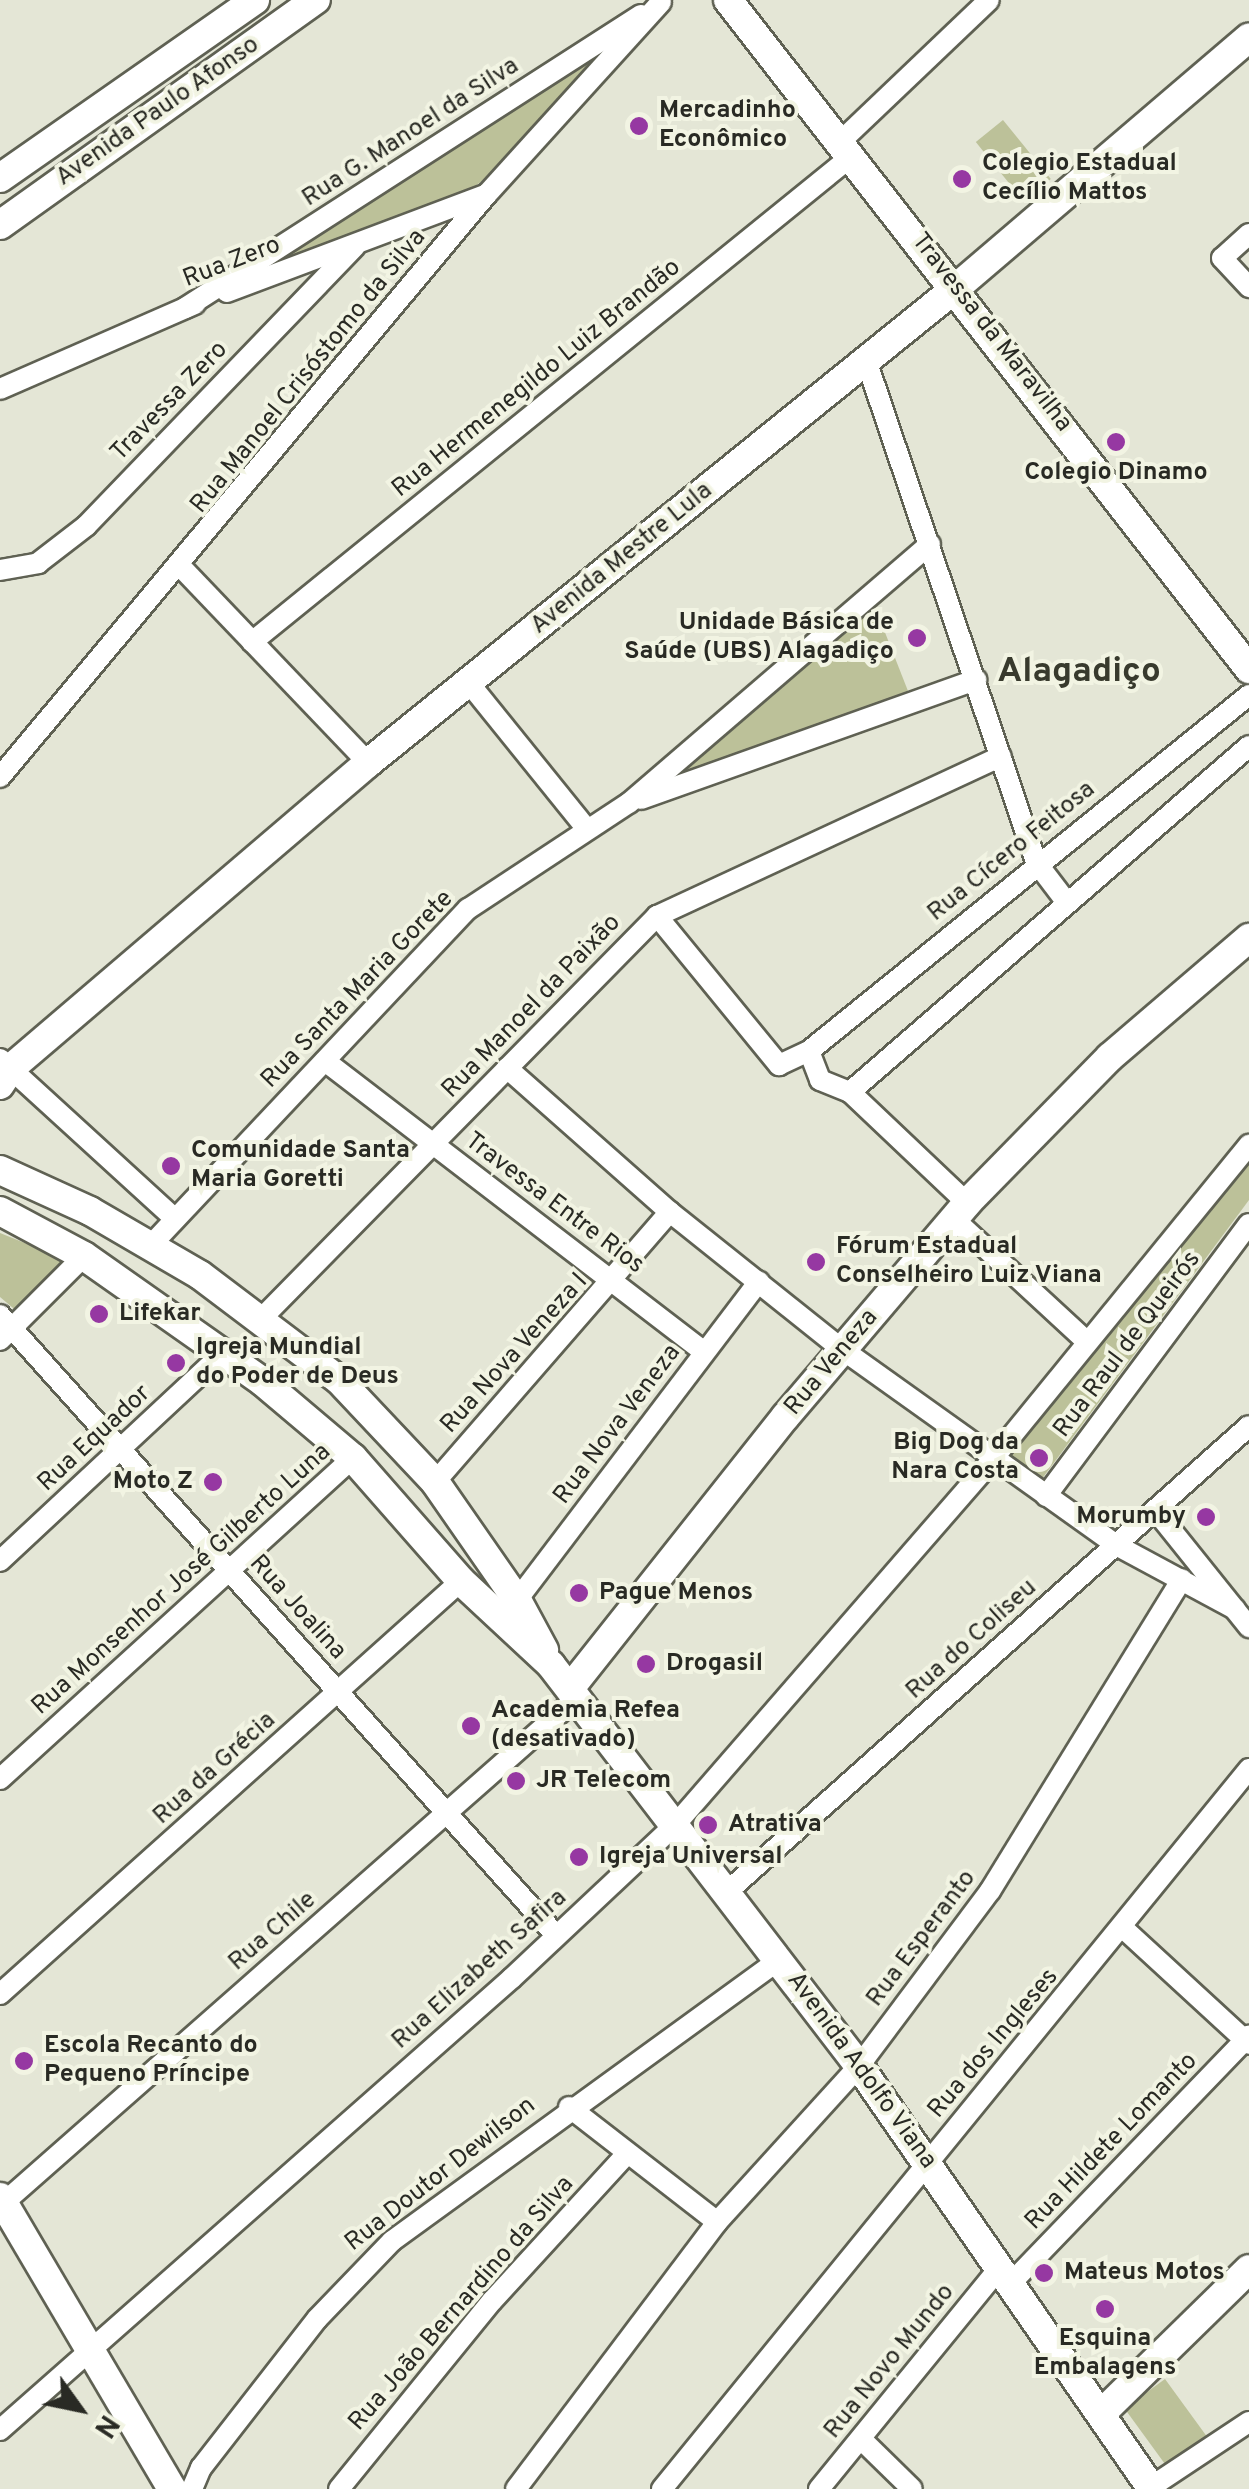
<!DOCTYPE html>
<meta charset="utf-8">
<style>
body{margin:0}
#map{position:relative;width:1249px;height:2489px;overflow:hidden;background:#e4e6d6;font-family:Overpass,sans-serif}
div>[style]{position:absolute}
.green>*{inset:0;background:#bcc199;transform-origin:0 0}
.roads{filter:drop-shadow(2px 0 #5f6153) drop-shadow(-2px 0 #5f6153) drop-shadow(0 2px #5f6153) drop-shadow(0 -2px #5f6153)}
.street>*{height:20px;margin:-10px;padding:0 10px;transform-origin:10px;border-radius:10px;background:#fff}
.secondary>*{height:28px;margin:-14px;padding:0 14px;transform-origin:14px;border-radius:14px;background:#fff}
.dots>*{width:28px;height:28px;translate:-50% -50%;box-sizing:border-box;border:5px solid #f2f4e3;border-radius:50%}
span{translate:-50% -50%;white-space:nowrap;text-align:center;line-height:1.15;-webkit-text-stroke:8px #f2f4e3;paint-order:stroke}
.street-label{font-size:25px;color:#292a24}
.poi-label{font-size:25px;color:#292a24;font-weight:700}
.left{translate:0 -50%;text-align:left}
.right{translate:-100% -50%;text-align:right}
.district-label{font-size:35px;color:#383a2d;font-weight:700}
.north{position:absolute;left:30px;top:2359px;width:100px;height:100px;-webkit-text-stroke:8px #f2f4e3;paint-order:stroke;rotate:123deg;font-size:28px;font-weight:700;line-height:40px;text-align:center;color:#292a24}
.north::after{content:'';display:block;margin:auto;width:35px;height:45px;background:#292a24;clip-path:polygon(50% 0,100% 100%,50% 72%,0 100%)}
</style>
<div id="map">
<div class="green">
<div style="clip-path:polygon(614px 43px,523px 153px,459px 197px,259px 273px)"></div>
<div style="left:1003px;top:120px;width:76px;height:35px;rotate:51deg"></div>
<div style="clip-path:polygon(875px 607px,908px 691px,674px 777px)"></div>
<div style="clip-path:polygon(1249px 1152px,1249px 1200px,1030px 1495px,997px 1469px)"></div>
<div style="clip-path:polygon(0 1233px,72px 1262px,19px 1313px,0 1297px)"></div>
<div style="left:1165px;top:2379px;width:74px;height:50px;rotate:54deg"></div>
</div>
<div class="roads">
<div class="street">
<div style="left:841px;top:141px;width:204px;rotate:-43.6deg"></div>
<div style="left:1249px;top:234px;width:36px;rotate:138deg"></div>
<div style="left:1222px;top:258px;width:40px;rotate:47deg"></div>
<div style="left:227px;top:292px;width:276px;rotate:-20.6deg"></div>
<div style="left:185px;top:308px;width:542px;rotate:-32.72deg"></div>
<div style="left:866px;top:360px;width:530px;rotate:71.29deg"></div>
<div style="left:1036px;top:862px;width:48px;rotate:52.7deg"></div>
<div style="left:0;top:389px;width:213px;rotate:-23.6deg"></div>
<div style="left:181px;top:567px;width:271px;rotate:46.3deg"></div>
<div style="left:0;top:570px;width:39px;rotate:-10deg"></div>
<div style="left:38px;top:563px;width:61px;rotate:-37.6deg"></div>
<div style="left:86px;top:526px;width:388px;rotate:-46.1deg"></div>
<div style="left:252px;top:642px;width:774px;rotate:-39.02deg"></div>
<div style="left:469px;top:683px;width:185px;rotate:51.1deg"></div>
<div style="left:0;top:777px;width:760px;rotate:-50.13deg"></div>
<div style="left:487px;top:194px;width:259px;rotate:-47.8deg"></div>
<div style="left:641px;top:799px;width:356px;rotate:-19.6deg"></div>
<div style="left:657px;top:916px;width:193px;rotate:50.7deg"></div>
<div style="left:779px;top:1065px;width:33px;rotate:-25deg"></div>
<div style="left:809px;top:1051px;width:566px;rotate:-38.98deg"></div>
<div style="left:809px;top:1051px;width:31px;rotate:69deg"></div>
<div style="left:820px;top:1080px;width:32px;rotate:22deg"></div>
<div style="left:850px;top:1092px;width:161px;rotate:43.5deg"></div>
<div style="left:0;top:1059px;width:237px;rotate:42.4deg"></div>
<div style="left:325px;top:1061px;width:478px;rotate:37.5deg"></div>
<div style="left:507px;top:1068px;width:217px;rotate:41.5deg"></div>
<div style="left:670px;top:1212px;width:221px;rotate:38.6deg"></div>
<div style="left:843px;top:1350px;width:335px;rotate:35.5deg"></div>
<div style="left:1116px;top:1545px;width:135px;rotate:28.3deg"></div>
<div style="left:850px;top:1092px;width:528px;rotate:-40.93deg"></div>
<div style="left:954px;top:1219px;width:180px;rotate:42.7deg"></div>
<div style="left:151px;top:1245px;width:462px;rotate:-46.7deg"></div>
<div style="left:468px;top:909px;width:193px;rotate:-33.4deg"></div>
<div style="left:629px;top:803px;width:397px;rotate:-40.7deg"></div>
<div style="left:0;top:1315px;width:833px;rotate:48.12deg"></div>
<div style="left:262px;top:1318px;width:564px;rotate:-45.5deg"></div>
<div style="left:657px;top:916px;width:379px;rotate:-24.9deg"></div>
<div style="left:0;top:1340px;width:119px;rotate:-45deg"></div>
<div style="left:435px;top:1482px;width:358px;rotate:-49deg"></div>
<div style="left:1046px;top:1496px;width:339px;rotate:-53.3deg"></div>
<div style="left:1156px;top:1511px;width:149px;rotate:51.3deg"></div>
<div style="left:0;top:1561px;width:305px;rotate:-43deg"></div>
<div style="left:517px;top:1600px;width:400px;rotate:-52.8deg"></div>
<div style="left:0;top:1779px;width:477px;rotate:-42.3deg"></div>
<div style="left:728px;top:1891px;width:698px;rotate:-41.75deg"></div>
<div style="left:1123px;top:1928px;width:171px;rotate:42.6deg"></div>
<div style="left:0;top:1994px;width:619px;rotate:-41.86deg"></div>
<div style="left:569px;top:2107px;width:187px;rotate:37.8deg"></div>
<div style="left:0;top:2206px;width:770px;rotate:-41.37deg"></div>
<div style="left:1012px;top:2282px;width:342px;rotate:-46.1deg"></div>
<div style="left:0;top:2430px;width:683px;rotate:-41.44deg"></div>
<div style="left:512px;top:1978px;width:225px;rotate:-43.2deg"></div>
<div style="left:676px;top:1824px;width:482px;rotate:-49deg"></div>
<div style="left:992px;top:1460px;width:407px;rotate:-50.8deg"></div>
<div style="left:861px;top:2439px;width:71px;rotate:44.4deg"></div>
<div style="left:192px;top:2489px;width:23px;rotate:-67deg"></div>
<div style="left:201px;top:2468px;width:189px;rotate:-52.1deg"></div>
<div style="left:317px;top:2319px;width:108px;rotate:-46.1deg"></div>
<div style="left:392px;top:2241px;width:478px;rotate:-36deg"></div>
<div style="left:339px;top:2489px;width:242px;rotate:-50.9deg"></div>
<div style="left:492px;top:2301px;width:198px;rotate:-47.5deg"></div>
<div style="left:516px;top:2489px;width:334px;rotate:-53deg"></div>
<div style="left:717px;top:2222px;width:211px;rotate:-47.7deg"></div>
<div style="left:859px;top:2066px;width:219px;rotate:-53.2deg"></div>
<div style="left:990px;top:1891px;width:366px;rotate:-58.4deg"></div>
<div style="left:662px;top:2489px;width:929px;rotate:-50.81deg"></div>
<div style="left:819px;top:2489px;width:286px;rotate:-50.8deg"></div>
<div style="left:1148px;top:2489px;width:121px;rotate:-33.6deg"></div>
</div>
<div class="secondary">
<div style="left:728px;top:0;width:848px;rotate:52.09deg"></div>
<div style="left:0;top:178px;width:311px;rotate:-34.9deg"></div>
<div style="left:0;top:225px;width:388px;rotate:-35.5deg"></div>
<div style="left:0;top:1085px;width:20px;rotate:-57deg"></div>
<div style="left:11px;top:1068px;width:470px;rotate:-40.5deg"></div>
<div style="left:368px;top:763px;width:757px;rotate:-38.94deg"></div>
<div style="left:957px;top:287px;width:384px;rotate:-40.5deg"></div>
<div style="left:0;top:1170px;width:99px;rotate:24.5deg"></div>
<div style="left:90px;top:1211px;width:127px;rotate:30.2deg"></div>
<div style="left:200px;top:1275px;width:174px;rotate:37.1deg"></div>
<div style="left:339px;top:1380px;width:140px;rotate:46.7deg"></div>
<div style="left:435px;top:1482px;width:144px;rotate:55.2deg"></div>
<div style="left:517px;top:1600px;width:57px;rotate:61.6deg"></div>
<div style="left:0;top:1211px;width:95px;rotate:28.2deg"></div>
<div style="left:84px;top:1256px;width:219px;rotate:35.1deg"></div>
<div style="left:263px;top:1382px;width:118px;rotate:40.2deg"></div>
<div style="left:353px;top:1458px;width:164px;rotate:48.7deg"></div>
<div style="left:461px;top:1581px;width:123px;rotate:43deg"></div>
<div style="left:551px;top:1665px;width:506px;rotate:52.47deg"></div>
<div style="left:859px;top:2066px;width:515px;rotate:55.29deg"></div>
<div style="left:571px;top:1687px;width:346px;rotate:-51.6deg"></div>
<div style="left:786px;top:1416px;width:280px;rotate:-49.6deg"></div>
<div style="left:967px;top:1203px;width:204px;rotate:-45.6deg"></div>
<div style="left:1110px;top:1057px;width:183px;rotate:-40.6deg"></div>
<div style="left:0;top:2197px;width:339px;rotate:59.5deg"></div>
<div style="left:1103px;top:2412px;width:204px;rotate:-44.4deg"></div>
</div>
</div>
<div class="dots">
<div style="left:639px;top:126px;background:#9638a2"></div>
<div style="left:962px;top:179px;background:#9638a2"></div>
<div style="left:1116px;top:442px;background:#9638a2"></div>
<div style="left:917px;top:638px;background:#9638a2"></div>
<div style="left:171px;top:1166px;background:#9638a2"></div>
<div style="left:816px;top:1262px;background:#9638a2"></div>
<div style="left:99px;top:1314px;background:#9638a2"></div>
<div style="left:176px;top:1363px;background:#9638a2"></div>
<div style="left:1039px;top:1458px;background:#9638a2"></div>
<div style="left:213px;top:1482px;background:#9638a2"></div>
<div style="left:1206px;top:1517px;background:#9638a2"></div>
<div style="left:579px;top:1593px;background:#9638a2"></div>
<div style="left:646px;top:1664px;background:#9638a2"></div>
<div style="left:471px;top:1726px;background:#9638a2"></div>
<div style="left:516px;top:1781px;background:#9638a2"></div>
<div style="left:708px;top:1825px;background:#9638a2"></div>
<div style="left:579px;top:1857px;background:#9638a2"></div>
<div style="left:24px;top:2061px;background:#9638a2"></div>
<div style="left:1044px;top:2273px;background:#9638a2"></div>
<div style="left:1105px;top:2309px;background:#9638a2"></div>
</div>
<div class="street-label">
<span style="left:158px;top:112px;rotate:-35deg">Avenida Paulo Afonso</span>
<span style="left:411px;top:133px;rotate:-33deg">Rua G. Manoel da Silva</span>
<span style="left:232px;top:263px;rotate:-21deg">Rua Zero</span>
<span style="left:991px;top:333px;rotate:52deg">Travessa da Maravilha</span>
<span style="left:309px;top:372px;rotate:-51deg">Rua Manoel Crisóstomo da Silva</span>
<span style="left:537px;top:379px;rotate:-39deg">Rua Hermenegildo Luiz Brandão</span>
<span style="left:170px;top:402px;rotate:-46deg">Travessa Zero</span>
<span style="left:622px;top:559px;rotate:-39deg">Avenida Mestre Lula</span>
<span style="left:1012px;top:852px;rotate:-39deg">Rua Cícero Feitosa</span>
<span style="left:358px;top:990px;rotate:-46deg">Rua Santa Maria Gorete</span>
<span style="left:532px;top:1007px;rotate:-46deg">Rua Manoel da Paixão</span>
<span style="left:554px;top:1204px;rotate:37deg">Travessa Entre Rios</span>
<span style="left:1128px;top:1345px;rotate:-53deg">Rua Raul de Queirós</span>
<span style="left:515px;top:1354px;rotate:-48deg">Rua Nova Veneza I</span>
<span style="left:832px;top:1363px;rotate:-50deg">Rua Veneza</span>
<span style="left:618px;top:1425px;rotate:-53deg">Rua Nova Veneza</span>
<span style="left:95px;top:1439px;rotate:-43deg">Rua Equador</span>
<span style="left:182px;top:1580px;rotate:-42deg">Rua Monsenhor José Gilberto Luna</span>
<span style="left:297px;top:1608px;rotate:48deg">Rua Joalina</span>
<span style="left:972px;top:1640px;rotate:-42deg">Rua do Coliseu</span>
<span style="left:215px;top:1769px;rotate:-42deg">Rua da Grécia</span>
<span style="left:273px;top:1932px;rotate:-41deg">Rua Chile</span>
<span style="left:922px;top:1939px;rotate:-53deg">Rua Esperanto</span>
<span style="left:480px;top:1970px;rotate:-42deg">Rua Elizabeth Safira</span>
<span style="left:994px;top:2044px;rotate:-50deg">Rua dos Ingleses</span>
<span style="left:861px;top:2071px;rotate:54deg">Avenida Adolfo Viana</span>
<span style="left:1112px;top:2142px;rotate:-46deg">Rua Hildete Lomanto</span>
<span style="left:441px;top:2175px;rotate:-38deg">Rua Doutor Dewilson</span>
<span style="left:462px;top:2304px;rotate:-49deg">Rua João Bernardino da Silva</span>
<span style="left:890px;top:2362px;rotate:-51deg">Rua Novo Mundo</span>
</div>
<div class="poi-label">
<span class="left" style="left:659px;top:126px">Mercadinho<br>Econômico</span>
<span class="left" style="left:982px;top:179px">Colegio Estadual<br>Cecílio Mattos</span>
<span style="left:1116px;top:473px">Colegio Dinamo</span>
<span class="right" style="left:894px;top:638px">Unidade Básica de<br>Saúde (UBS) Alagadiço</span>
<span class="left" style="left:191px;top:1166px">Comunidade Santa<br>Maria Goretti</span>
<span class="left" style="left:836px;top:1262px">Fórum Estadual<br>Conselheiro Luiz Viana</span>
<span class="left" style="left:119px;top:1314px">Lifekar</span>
<span class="left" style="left:196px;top:1363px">Igreja Mundial<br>do Poder de Deus</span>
<span class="right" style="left:1019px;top:1458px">Big Dog da<br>Nara Costa</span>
<span class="right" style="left:193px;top:1482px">Moto Z</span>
<span class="right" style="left:1186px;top:1517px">Morumby</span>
<span class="left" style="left:599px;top:1593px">Pague Menos</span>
<span class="left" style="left:666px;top:1664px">Drogasil</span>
<span class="left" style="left:491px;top:1726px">Academia Refea<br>(desativado)</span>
<span class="left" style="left:536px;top:1781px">JR Telecom</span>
<span class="left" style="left:728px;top:1825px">Atrativa</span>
<span class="left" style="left:599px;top:1857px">Igreja Universal</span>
<span class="left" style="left:44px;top:2061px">Escola Recanto do<br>Pequeno Príncipe</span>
<span class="left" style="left:1064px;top:2273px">Mateus Motos</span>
<span style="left:1105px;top:2354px">Esquina<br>Embalagens</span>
</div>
<div class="district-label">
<span style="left:1079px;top:672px">Alagadiço</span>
</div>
<div class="north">N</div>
</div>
